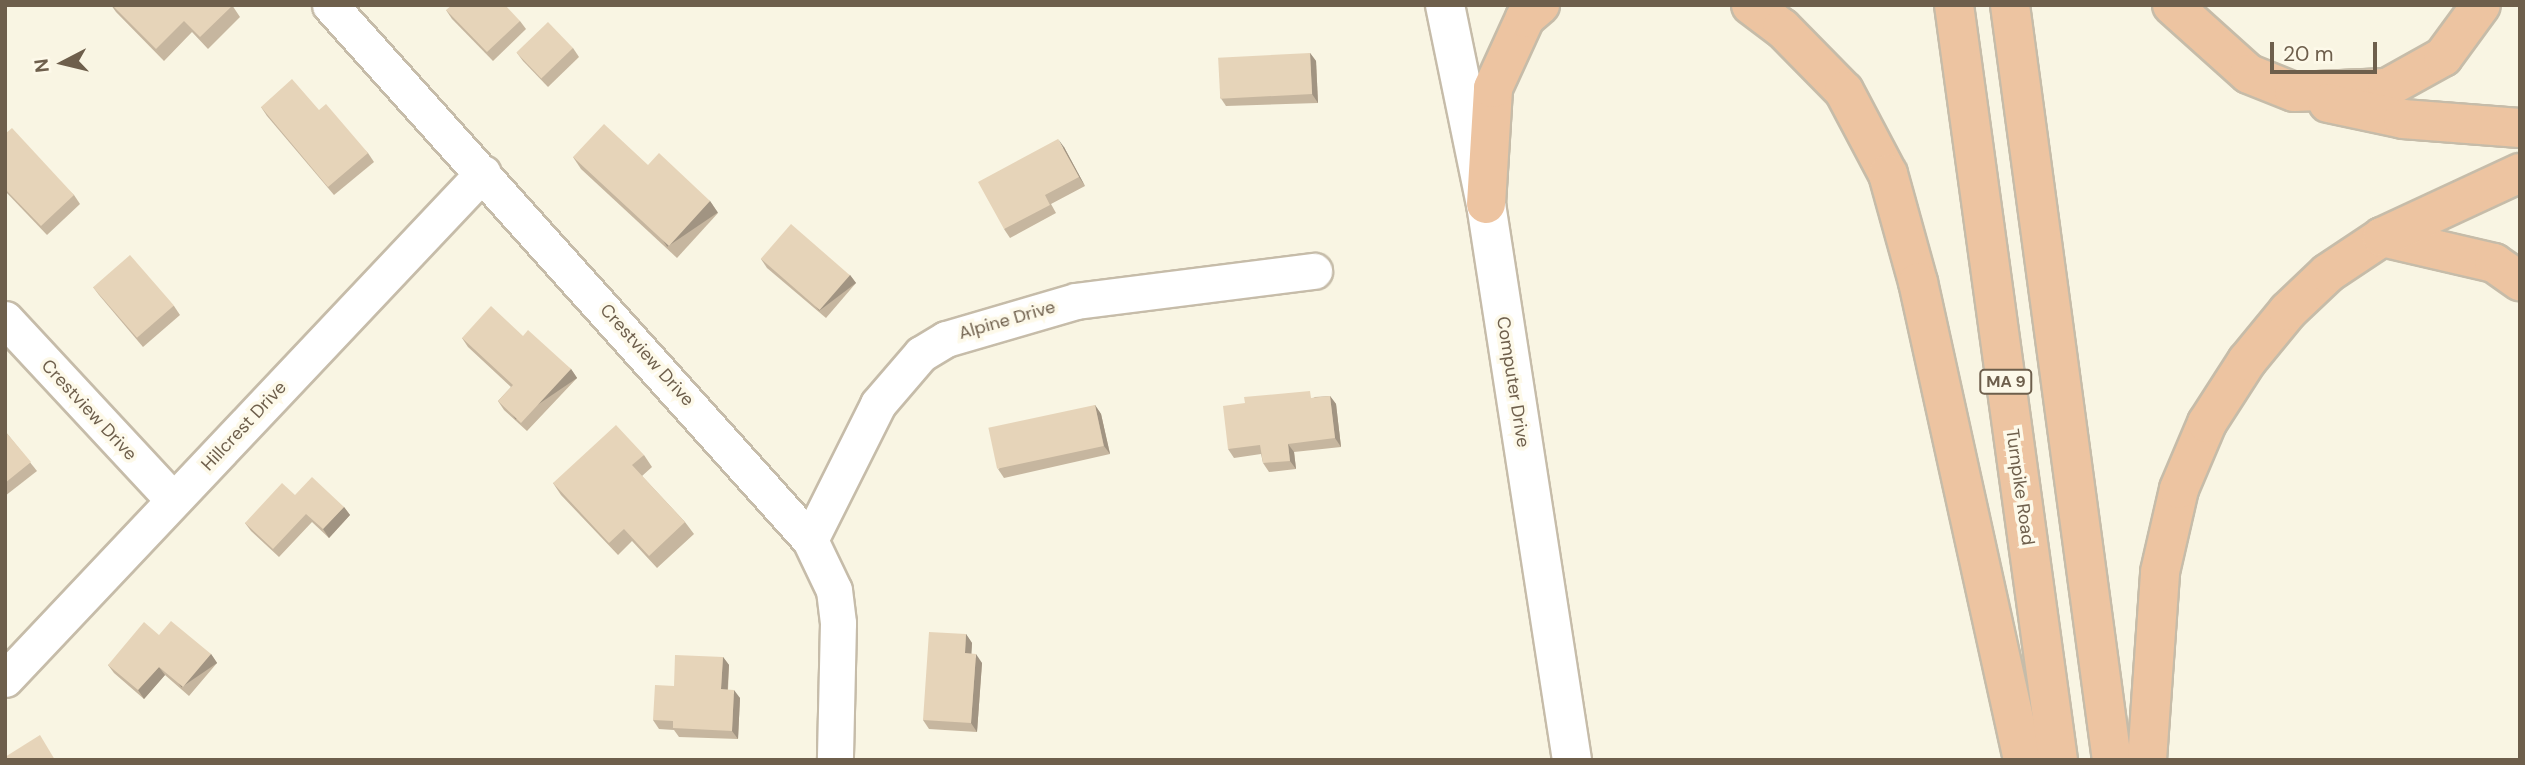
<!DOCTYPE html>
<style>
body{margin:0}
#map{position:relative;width:2525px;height:765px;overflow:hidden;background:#f9f5e3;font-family:"DM Sans",sans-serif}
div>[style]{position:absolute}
.roads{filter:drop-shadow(2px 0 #c6bca9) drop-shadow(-2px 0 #c6bca9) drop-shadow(0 2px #c6bca9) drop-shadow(0 -2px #c6bca9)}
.street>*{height:35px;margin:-17.5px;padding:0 17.5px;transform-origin:17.5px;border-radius:17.5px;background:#fff}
.secondary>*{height:38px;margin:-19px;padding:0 19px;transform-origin:19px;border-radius:19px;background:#fff}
.highway>*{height:38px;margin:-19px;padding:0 19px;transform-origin:19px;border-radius:19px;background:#edc4a1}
.wall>*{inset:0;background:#c6b69f}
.shaded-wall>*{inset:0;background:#a19482;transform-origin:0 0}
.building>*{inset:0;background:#e6d4b9;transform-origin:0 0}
span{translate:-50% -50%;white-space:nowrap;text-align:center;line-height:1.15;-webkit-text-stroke:7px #fdf9e9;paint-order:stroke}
.shield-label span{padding:2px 5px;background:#fdf9e9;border:2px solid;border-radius:5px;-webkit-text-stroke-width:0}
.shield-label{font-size:16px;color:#6e5f4c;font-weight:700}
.street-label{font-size:18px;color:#6e5f4c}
.frame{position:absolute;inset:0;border:7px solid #6e5f4c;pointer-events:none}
.north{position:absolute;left:28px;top:28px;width:70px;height:70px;-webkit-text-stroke:5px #fdf9e9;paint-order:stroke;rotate:263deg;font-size:19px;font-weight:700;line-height:28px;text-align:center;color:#6e5f4c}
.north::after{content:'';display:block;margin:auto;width:24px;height:32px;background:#6e5f4c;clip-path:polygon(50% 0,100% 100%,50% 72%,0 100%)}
.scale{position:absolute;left:2270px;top:42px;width:107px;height:32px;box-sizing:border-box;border:4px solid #6e5f4c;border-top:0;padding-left:9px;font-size:21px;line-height:24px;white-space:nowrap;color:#6e5f4c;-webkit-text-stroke:5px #fdf9e9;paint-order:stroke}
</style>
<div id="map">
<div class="roads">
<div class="street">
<div style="left:330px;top:5px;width:719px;rotate:48.1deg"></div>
<div style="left:810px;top:540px;width:55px;rotate:64.4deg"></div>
<div style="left:834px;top:590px;width:33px;rotate:83deg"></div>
<div style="left:838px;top:623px;width:137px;rotate:91.3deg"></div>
<div style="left:5px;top:319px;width:247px;rotate:47.1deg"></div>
<div style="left:810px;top:540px;width:152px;rotate:-63.4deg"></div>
<div style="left:878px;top:404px;width:66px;rotate:-49.3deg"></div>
<div style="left:921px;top:354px;width:29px;rotate:-31deg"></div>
<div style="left:946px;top:339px;width:135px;rotate:-16.3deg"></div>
<div style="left:1076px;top:301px;width:240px;rotate:-7.2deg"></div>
<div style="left:5px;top:679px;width:696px;rotate:-46.63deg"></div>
</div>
<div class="secondary">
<div style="left:1445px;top:5px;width:203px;rotate:78.4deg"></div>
<div style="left:1486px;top:204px;width:563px;rotate:81.21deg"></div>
</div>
<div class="highway">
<div style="left:1751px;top:5px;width:39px;rotate:37deg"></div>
<div style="left:1782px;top:28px;width:88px;rotate:45.5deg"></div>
<div style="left:1844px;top:91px;width:94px;rotate:62.1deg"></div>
<div style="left:1888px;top:174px;width:112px;rotate:74.5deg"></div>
<div style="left:1918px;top:282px;width:489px;rotate:77.6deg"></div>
<div style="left:1954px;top:5px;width:762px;rotate:82.16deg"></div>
<div style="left:2010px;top:5px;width:762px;rotate:82.31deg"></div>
<div style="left:2172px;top:5px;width:103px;rotate:41.9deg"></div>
<div style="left:2249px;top:74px;width:48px;rotate:21.8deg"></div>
<div style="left:2294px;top:92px;width:93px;rotate:-2.5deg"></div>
<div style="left:2387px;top:88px;width:64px;rotate:-29deg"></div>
<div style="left:2443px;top:57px;width:64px;rotate:-53.8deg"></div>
<div style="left:2328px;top:103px;width:77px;rotate:12deg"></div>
<div style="left:2403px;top:119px;width:117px;rotate:4.4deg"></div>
<div style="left:1486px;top:204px;width:116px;rotate:-86.5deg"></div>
<div style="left:1493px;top:88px;width:77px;rotate:-65.4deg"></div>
<div style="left:1525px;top:18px;width:20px;rotate:-41deg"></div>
<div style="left:2382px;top:237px;width:115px;rotate:13.1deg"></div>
<div style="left:2494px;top:263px;width:32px;rotate:35deg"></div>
<div style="left:2147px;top:760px;width:188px;rotate:-86deg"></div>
<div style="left:2160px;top:572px;width:85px;rotate:-77.1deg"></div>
<div style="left:2179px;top:489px;width:72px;rotate:-67deg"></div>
<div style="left:2207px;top:423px;width:74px;rotate:-57.2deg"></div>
<div style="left:2247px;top:361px;width:65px;rotate:-50.6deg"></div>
<div style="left:2288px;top:311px;width:55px;rotate:-43.5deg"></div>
<div style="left:2328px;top:273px;width:65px;rotate:-33.7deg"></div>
<div style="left:2382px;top:237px;width:152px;rotate:-24.9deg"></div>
</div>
</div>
<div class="wall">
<div style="clip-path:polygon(111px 5px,232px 5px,240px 17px,208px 49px,192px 32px,164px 61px,116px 12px)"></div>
<div style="clip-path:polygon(446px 10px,520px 21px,526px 29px,493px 61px,452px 19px)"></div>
<div style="clip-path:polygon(573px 48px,579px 57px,548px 87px,523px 61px,517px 53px)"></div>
<div style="clip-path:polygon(1310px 53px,1316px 61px,1318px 103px,1226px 106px,1220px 97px)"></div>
<div style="clip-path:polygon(261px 107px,319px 110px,368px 153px,374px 162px,334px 195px,267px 116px)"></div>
<div style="clip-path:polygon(5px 134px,74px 195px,80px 204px,47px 235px,5px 191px)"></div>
<div style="clip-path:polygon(1064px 147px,1085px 186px,1051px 204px,1056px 213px,1010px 238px,1004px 229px)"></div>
<div style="clip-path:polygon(573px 157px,648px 165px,710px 201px,718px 213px,677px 258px,581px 169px)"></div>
<div style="clip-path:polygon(761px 259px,850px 275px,856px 283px,826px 318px,767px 268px)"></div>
<div style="clip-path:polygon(93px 287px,174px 306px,180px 315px,143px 347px,99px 295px)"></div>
<div style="clip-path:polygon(523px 336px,571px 369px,577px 378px,527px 431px,504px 410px,498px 401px,511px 387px,468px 347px,462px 338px)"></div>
<div style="clip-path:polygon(1330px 396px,1336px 404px,1341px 447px,1294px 452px,1296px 469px,1269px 472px,1263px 463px,1261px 454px,1234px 458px,1228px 449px,1315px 397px)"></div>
<div style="clip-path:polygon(1095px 405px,1101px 414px,1110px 454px,1004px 478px,998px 469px)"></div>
<div style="clip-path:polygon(5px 431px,37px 471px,5px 496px)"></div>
<div style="clip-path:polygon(644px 455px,652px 467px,642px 476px,685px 522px,694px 534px,657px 568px,632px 541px,618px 555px,561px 495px,553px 483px)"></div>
<div style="clip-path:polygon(295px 495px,344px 507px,350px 515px,329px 538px,312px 522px,279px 557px,251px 531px,245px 523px)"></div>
<div style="clip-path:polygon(966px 634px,972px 643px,971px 654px,982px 663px,977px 732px,929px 729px,923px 720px)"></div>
<div style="clip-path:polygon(159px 635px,211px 654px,217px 663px,189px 696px,165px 675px,144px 699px,114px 673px,108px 665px)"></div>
<div style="clip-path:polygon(723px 657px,729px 665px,728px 690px,740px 698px,738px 739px,679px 737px,674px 730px,659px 729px,653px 720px,674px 686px)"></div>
</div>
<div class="shaded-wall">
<div style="clip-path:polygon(1310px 53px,1316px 61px,1318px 103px,1312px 94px)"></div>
<div style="clip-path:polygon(1058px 139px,1064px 147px,1085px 186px,1079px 177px)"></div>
<div style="left:710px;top:201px;width:14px;height:61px;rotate:56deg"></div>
<div style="left:850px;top:275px;width:10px;height:46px;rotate:53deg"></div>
<div style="left:571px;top:369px;width:11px;height:74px;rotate:56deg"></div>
<div style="clip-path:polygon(1330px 396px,1336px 404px,1341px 447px,1335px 438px)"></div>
<div style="clip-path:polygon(1095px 405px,1101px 414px,1110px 454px,1104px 446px)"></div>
<div style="clip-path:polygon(1288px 444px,1294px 452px,1296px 469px,1290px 461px)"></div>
<div style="clip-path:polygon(344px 507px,350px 515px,329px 538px,323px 529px)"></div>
<div style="clip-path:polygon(966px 634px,972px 643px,971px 662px,965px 653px)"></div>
<div style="left:211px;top:654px;width:11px;height:43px;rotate:56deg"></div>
<div style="clip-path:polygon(976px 654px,982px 663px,977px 732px,971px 723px)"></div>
<div style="clip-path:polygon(723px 657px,729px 665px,727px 698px,721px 689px)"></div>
<div style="clip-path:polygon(159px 667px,165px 675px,144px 699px,138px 690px)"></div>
<div style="clip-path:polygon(734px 690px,740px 698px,738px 739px,732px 731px)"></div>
</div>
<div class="building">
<div style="clip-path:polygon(112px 5px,232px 5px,232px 6px,200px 37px,184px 21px,156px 49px)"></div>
<div style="clip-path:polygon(452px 5px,505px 5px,520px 21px,487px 52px,446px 10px)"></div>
<div style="left:548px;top:22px;width:36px;height:44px;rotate:46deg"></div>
<div style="left:1310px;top:53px;width:41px;height:92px;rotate:87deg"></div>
<div style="clip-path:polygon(292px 79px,319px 110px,326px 104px,368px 153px,328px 187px,261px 107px)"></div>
<div style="clip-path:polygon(604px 124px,648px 165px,659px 153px,710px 201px,669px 246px,573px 157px)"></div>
<div style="clip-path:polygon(12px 128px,74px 195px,41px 226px,5px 189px,5px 134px)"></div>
<div style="clip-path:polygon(1058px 139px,1079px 177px,1045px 195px,1050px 205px,1004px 229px,978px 182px)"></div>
<div style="left:791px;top:224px;width:78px;height:46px;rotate:41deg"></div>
<div style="left:130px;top:255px;width:67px;height:49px;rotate:49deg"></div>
<div style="clip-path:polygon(491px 306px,523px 336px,528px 330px,571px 369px,521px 423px,498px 401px,513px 385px,462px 338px)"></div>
<div style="clip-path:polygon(1310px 391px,1311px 398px,1330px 396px,1335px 438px,1288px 444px,1290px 461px,1263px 463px,1260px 445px,1228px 449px,1223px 406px,1245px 403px,1244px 397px)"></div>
<div style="left:1095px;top:405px;width:42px;height:109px;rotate:78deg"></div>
<div style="clip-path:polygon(616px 425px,644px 455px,632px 465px,685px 522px,649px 556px,624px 529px,609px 543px,553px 483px)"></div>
<div style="clip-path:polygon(5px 431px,31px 462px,5px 483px)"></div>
<div style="clip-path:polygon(312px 477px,344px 507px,323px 529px,306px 514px,273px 549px,245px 523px,282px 483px,295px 495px)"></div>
<div style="clip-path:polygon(171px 621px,211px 654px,183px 687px,159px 667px,138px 690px,108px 665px,144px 622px,159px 635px)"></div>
<div style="clip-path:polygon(929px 632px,966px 634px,965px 653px,976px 654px,971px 723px,923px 720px)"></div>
<div style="clip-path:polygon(675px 655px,723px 657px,721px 689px,734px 690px,732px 731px,673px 728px,673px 721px,653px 720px,655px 685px,674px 686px)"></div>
<div style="clip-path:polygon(40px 735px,55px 760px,5px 760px,5px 757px)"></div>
</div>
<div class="shield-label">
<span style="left:2006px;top:382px">MA 9</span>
</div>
<div class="street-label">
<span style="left:1007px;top:320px;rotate:-16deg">Alpine Drive</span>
<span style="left:647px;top:355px;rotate:48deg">Crestview Drive</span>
<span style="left:1513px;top:382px;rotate:81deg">Computer Drive</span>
<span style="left:89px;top:410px;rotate:47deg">Crestview Drive</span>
<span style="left:244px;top:426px;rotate:-47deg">Hillcrest Drive</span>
<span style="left:2020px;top:487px;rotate:82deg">Turnpike Road</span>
</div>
<div class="frame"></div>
<div class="north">N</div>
<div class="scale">20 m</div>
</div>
